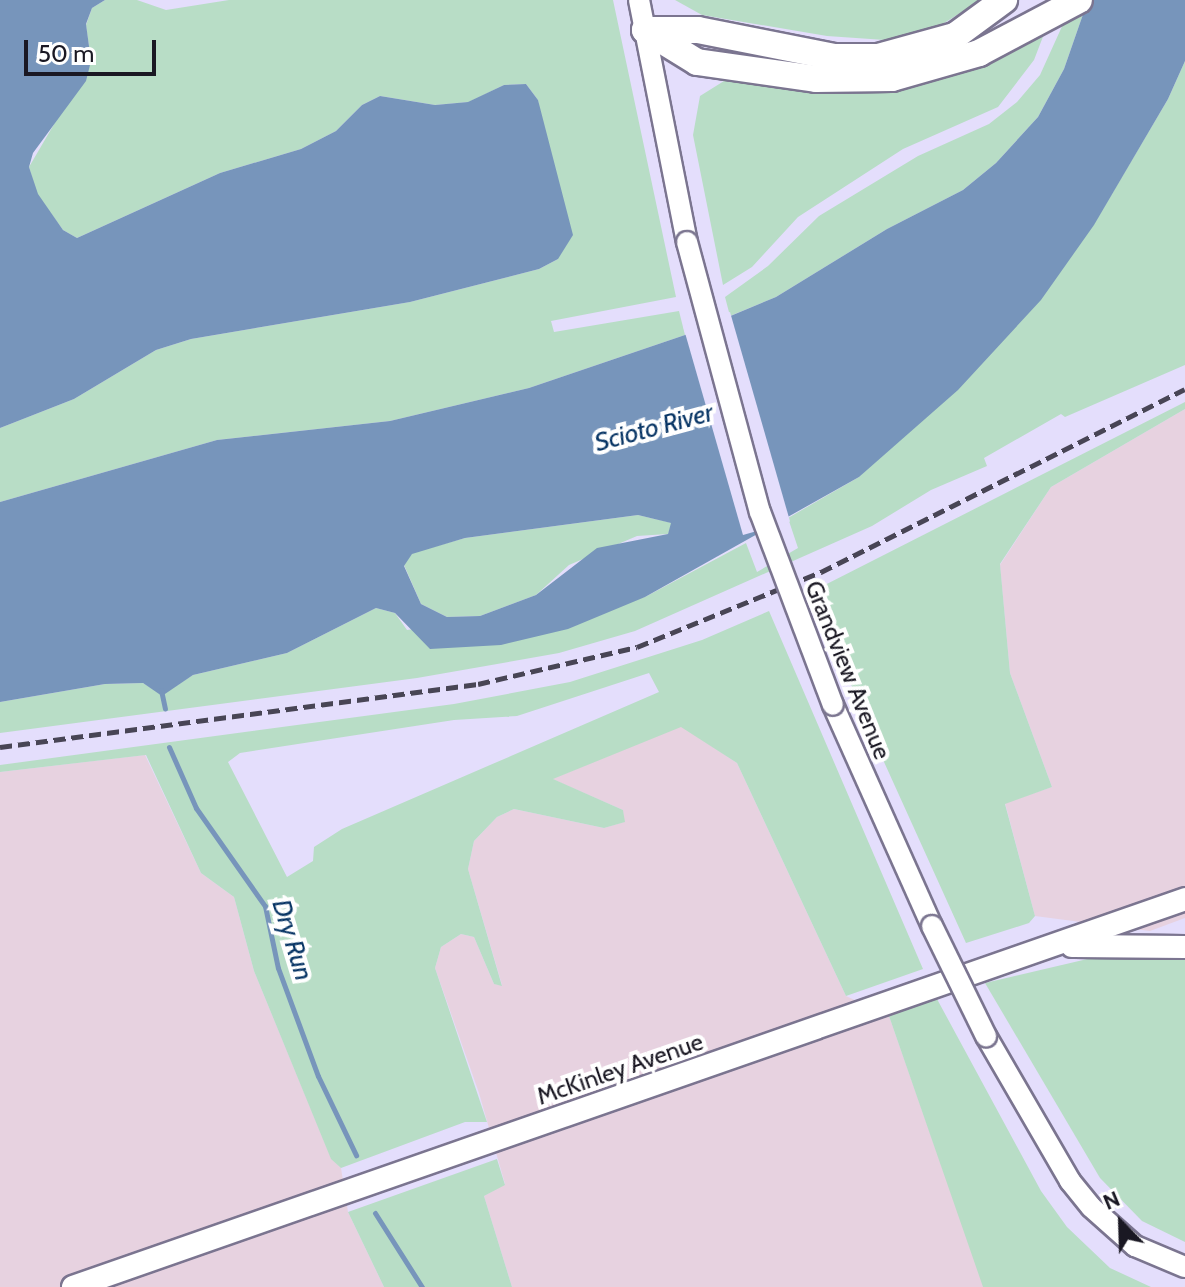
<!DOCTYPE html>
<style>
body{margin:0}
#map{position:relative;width:1185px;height:1287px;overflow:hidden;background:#e4defc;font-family:Cabin,sans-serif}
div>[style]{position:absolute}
.industrial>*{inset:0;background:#e7d2e0}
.green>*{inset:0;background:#b8ddc6}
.water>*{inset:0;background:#7795bb}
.pier>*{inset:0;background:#e4defc;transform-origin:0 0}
.stream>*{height:5px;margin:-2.5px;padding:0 2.5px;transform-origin:2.5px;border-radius:2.5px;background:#7795bb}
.roads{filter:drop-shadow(2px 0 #7b7590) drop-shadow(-2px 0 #7b7590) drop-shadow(0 2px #7b7590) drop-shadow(0 -2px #7b7590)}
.secondary>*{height:20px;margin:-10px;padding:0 10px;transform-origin:10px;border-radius:10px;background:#fff}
.primary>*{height:22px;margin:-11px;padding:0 11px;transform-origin:11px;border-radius:11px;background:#fff}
.motorway>*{height:26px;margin:-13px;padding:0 13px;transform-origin:13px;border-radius:13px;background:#fff}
.rail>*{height:5px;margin-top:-2.5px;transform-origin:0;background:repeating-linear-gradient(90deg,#484555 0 12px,transparent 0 18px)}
.bridges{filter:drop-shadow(2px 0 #7b7590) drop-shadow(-2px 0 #7b7590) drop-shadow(0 2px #7b7590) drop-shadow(0 -2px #7b7590)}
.secondary-bridge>*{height:20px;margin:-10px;padding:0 10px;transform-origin:10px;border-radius:10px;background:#fff}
span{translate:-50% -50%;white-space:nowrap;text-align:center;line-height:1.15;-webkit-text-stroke:8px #fff;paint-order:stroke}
.street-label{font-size:24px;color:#1a1823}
.water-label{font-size:26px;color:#083565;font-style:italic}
.north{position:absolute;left:1081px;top:1183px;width:80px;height:80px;-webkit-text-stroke:6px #fff;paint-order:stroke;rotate:337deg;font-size:22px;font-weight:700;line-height:32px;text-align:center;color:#1a1823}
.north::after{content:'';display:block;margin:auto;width:28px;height:36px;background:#1a1823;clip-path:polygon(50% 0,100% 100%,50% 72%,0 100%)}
.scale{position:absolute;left:24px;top:40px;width:132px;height:36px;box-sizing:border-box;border:4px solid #1a1823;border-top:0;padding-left:10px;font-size:24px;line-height:28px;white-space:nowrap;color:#1a1823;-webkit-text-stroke:6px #fff;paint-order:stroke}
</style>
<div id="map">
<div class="industrial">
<div style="clip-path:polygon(1185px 409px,1185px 918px,1150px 931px,1035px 916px,1005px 803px,1052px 787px,1010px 673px,1000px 565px,1051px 487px)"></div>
<div style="clip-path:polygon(681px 726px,737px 763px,846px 996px,889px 1016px,984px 1287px,512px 1287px,484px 1196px,505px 1184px,479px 1093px,435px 968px,441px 947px,461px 934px,474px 937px,494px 984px,502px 985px,468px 869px,474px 841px,497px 817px,514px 809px,604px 828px,624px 822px,623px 810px,552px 779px)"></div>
<div style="clip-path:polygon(145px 755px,201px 873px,234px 897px,254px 971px,331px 1158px,341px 1168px,348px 1212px,384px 1287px,0 1287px,0 772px)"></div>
</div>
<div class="green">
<div style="clip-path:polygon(105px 0,137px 0,166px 10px,229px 0,613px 0,676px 297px,551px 321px,554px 332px,679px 311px,685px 335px,529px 388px,390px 421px,217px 440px,0 502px,0 428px,74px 399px,156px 350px,191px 339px,410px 302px,539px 269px,558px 259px,538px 100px,526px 84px,504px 85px,469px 102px,435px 105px,380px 96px,362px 105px,336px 131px,301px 149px,220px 173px,77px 238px,63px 230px,37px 194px,29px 167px,91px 61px,86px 25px,92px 8px)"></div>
<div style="clip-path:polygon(675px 0,981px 0,933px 30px,885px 40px,827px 36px,702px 15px)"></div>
<div style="clip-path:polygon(1088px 0,1064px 69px,1038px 117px,996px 163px,963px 190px,887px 229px,776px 297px,730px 316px,725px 297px,768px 266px,819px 216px,918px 156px,989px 124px,1017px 102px,1040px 75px,1064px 22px)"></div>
<div style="clip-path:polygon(1044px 34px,1034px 60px,998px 107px,903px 149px,798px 217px,752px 267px,723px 285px,693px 135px,700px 96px,724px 81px,744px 79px,890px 89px,919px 85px)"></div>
<div style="clip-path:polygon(1185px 61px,1185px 365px,1065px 417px,1061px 414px,984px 458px,987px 466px,931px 490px,872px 526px,635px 631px,559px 653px,417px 678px,0 733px,0 702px,105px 684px,143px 683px,162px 695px,193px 675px,287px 653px,376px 608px,395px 613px,407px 630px,645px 597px,746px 543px,757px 572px,798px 548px,788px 518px,859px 477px,1094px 224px,1168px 99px)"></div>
<div style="clip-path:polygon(1185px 402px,1185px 409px,1051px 487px,1000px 564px,1010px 673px,1052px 787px,1005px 804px,1035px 916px,1029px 923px,966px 943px,870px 731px,813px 591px)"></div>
<div style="clip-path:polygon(638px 515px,672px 523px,668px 534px,637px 536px,569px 565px,536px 595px,480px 616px,447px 617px,421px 604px,404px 565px,412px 553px,465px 538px)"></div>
<div style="clip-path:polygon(evenodd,769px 611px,923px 969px,846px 996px,737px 763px,681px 727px,553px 779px,623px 810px,625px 822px,604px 828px,514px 809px,497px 817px,474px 841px,468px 869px,502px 986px,494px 984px,474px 937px,461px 934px,441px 947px,435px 968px,487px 1122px,465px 1122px,341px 1168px,331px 1159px,254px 971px,234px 897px,201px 873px,146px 755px,0 772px,0 765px,454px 704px,570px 682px,702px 640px,769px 611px,649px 673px,659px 692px,342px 829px,314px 847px,313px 861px,287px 877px,228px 762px,240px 753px,454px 720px,517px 716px,649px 673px)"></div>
<div style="clip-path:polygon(1113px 953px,1185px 953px,1185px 1242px,1142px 1221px,1100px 1178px,985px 983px)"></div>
<div style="clip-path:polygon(937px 999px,1041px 1191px,1067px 1227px,1110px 1268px,1151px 1287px,983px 1287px,889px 1016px)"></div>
<div style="clip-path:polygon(497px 1159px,505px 1185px,484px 1196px,512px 1287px,384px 1287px,348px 1212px)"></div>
</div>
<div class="water">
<div style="clip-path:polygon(0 0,105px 0,92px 8px,86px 24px,91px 61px,86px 81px,33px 153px,29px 167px,38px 194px,63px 230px,77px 238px,220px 173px,301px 149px,336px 131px,362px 105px,380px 96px,435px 105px,468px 102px,504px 85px,526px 84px,538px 100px,573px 235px,558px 259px,539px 269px,410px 302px,191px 339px,156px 350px,74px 399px,0 428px)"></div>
<div style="clip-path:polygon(evenodd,1088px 0,1185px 0,1185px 61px,1168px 99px,1094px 225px,1041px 300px,958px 390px,859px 477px,645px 597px,568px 629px,501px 645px,430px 649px,395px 613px,376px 608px,287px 653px,193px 675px,162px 696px,143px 683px,105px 684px,0 702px,0 502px,217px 440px,390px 421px,529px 388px,685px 335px,776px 297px,887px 229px,963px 190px,996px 163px,1038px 117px,1064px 69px,1088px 0,638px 515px,671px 523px,668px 534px,597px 548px,536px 595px,480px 616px,447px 617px,421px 604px,404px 566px,412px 554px,465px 538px,638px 515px)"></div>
</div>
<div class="pier">
<div style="left:730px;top:312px;width:218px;height:49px;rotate:74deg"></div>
</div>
<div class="stream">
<div style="left:161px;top:690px;width:19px;rotate:78deg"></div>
<div style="left:169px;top:747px;width:67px;rotate:66.1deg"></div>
<div style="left:196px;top:808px;width:120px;rotate:54.9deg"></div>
<div style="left:265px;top:906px;width:63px;rotate:78.2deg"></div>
<div style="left:278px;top:968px;width:115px;rotate:69.7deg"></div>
<div style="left:318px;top:1076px;width:88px;rotate:64.3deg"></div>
<div style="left:375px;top:1213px;width:88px;rotate:57.6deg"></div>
</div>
<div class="roads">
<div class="secondary">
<div style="left:639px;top:0;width:247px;rotate:78.8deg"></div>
<div style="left:833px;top:705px;width:242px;rotate:65.9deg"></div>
<div style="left:986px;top:1036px;width:168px;rotate:59.9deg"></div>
<div style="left:1070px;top:1181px;width:33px;rotate:51deg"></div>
<div style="left:1091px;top:1207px;width:59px;rotate:41.6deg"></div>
<div style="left:1135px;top:1246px;width:54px;rotate:22.8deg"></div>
</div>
<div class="primary">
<div style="left:1072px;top:946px;width:113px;rotate:0.5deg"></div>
<div style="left:73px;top:1287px;width:1178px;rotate:-19.23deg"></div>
</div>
<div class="motorway">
<div style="left:645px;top:30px;width:61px;rotate:31.6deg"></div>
<div style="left:697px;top:62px;width:120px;rotate:8.1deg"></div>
<div style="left:816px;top:79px;width:76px;rotate:-0.8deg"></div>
<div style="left:892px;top:78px;width:91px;rotate:-16deg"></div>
<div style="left:979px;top:53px;width:113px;rotate:-27.9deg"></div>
<div style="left:645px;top:30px;width:53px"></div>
<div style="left:698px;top:30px;width:139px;rotate:11.2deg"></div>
<div style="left:834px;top:57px;width:44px"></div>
<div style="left:878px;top:57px;width:80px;rotate:-15.3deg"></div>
<div style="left:955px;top:36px;width:61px;rotate:-36.3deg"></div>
</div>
</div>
<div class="rail">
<div style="left:0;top:747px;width:482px;rotate:-7.5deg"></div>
<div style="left:478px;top:684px;width:163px;rotate:-13.1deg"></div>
<div style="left:637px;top:647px;width:199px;rotate:-22.2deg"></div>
<div style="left:821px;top:572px;width:407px;rotate:-26.7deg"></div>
</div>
<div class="bridges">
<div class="secondary-bridge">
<div style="left:687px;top:242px;width:280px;rotate:74.9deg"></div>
<div style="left:760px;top:512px;width:206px;rotate:69.3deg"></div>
<div style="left:932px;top:926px;width:123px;rotate:63.9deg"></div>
</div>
</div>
<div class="street-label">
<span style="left:848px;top:670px;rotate:68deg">Grandview Avenue</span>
<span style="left:620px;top:1069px;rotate:-19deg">McKinley Avenue</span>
</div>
<div class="water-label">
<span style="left:654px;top:428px;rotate:-15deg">Scioto River</span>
<span style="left:292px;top:940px;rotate:73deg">Dry Run</span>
</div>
<div class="north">N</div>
<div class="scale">50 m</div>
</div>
